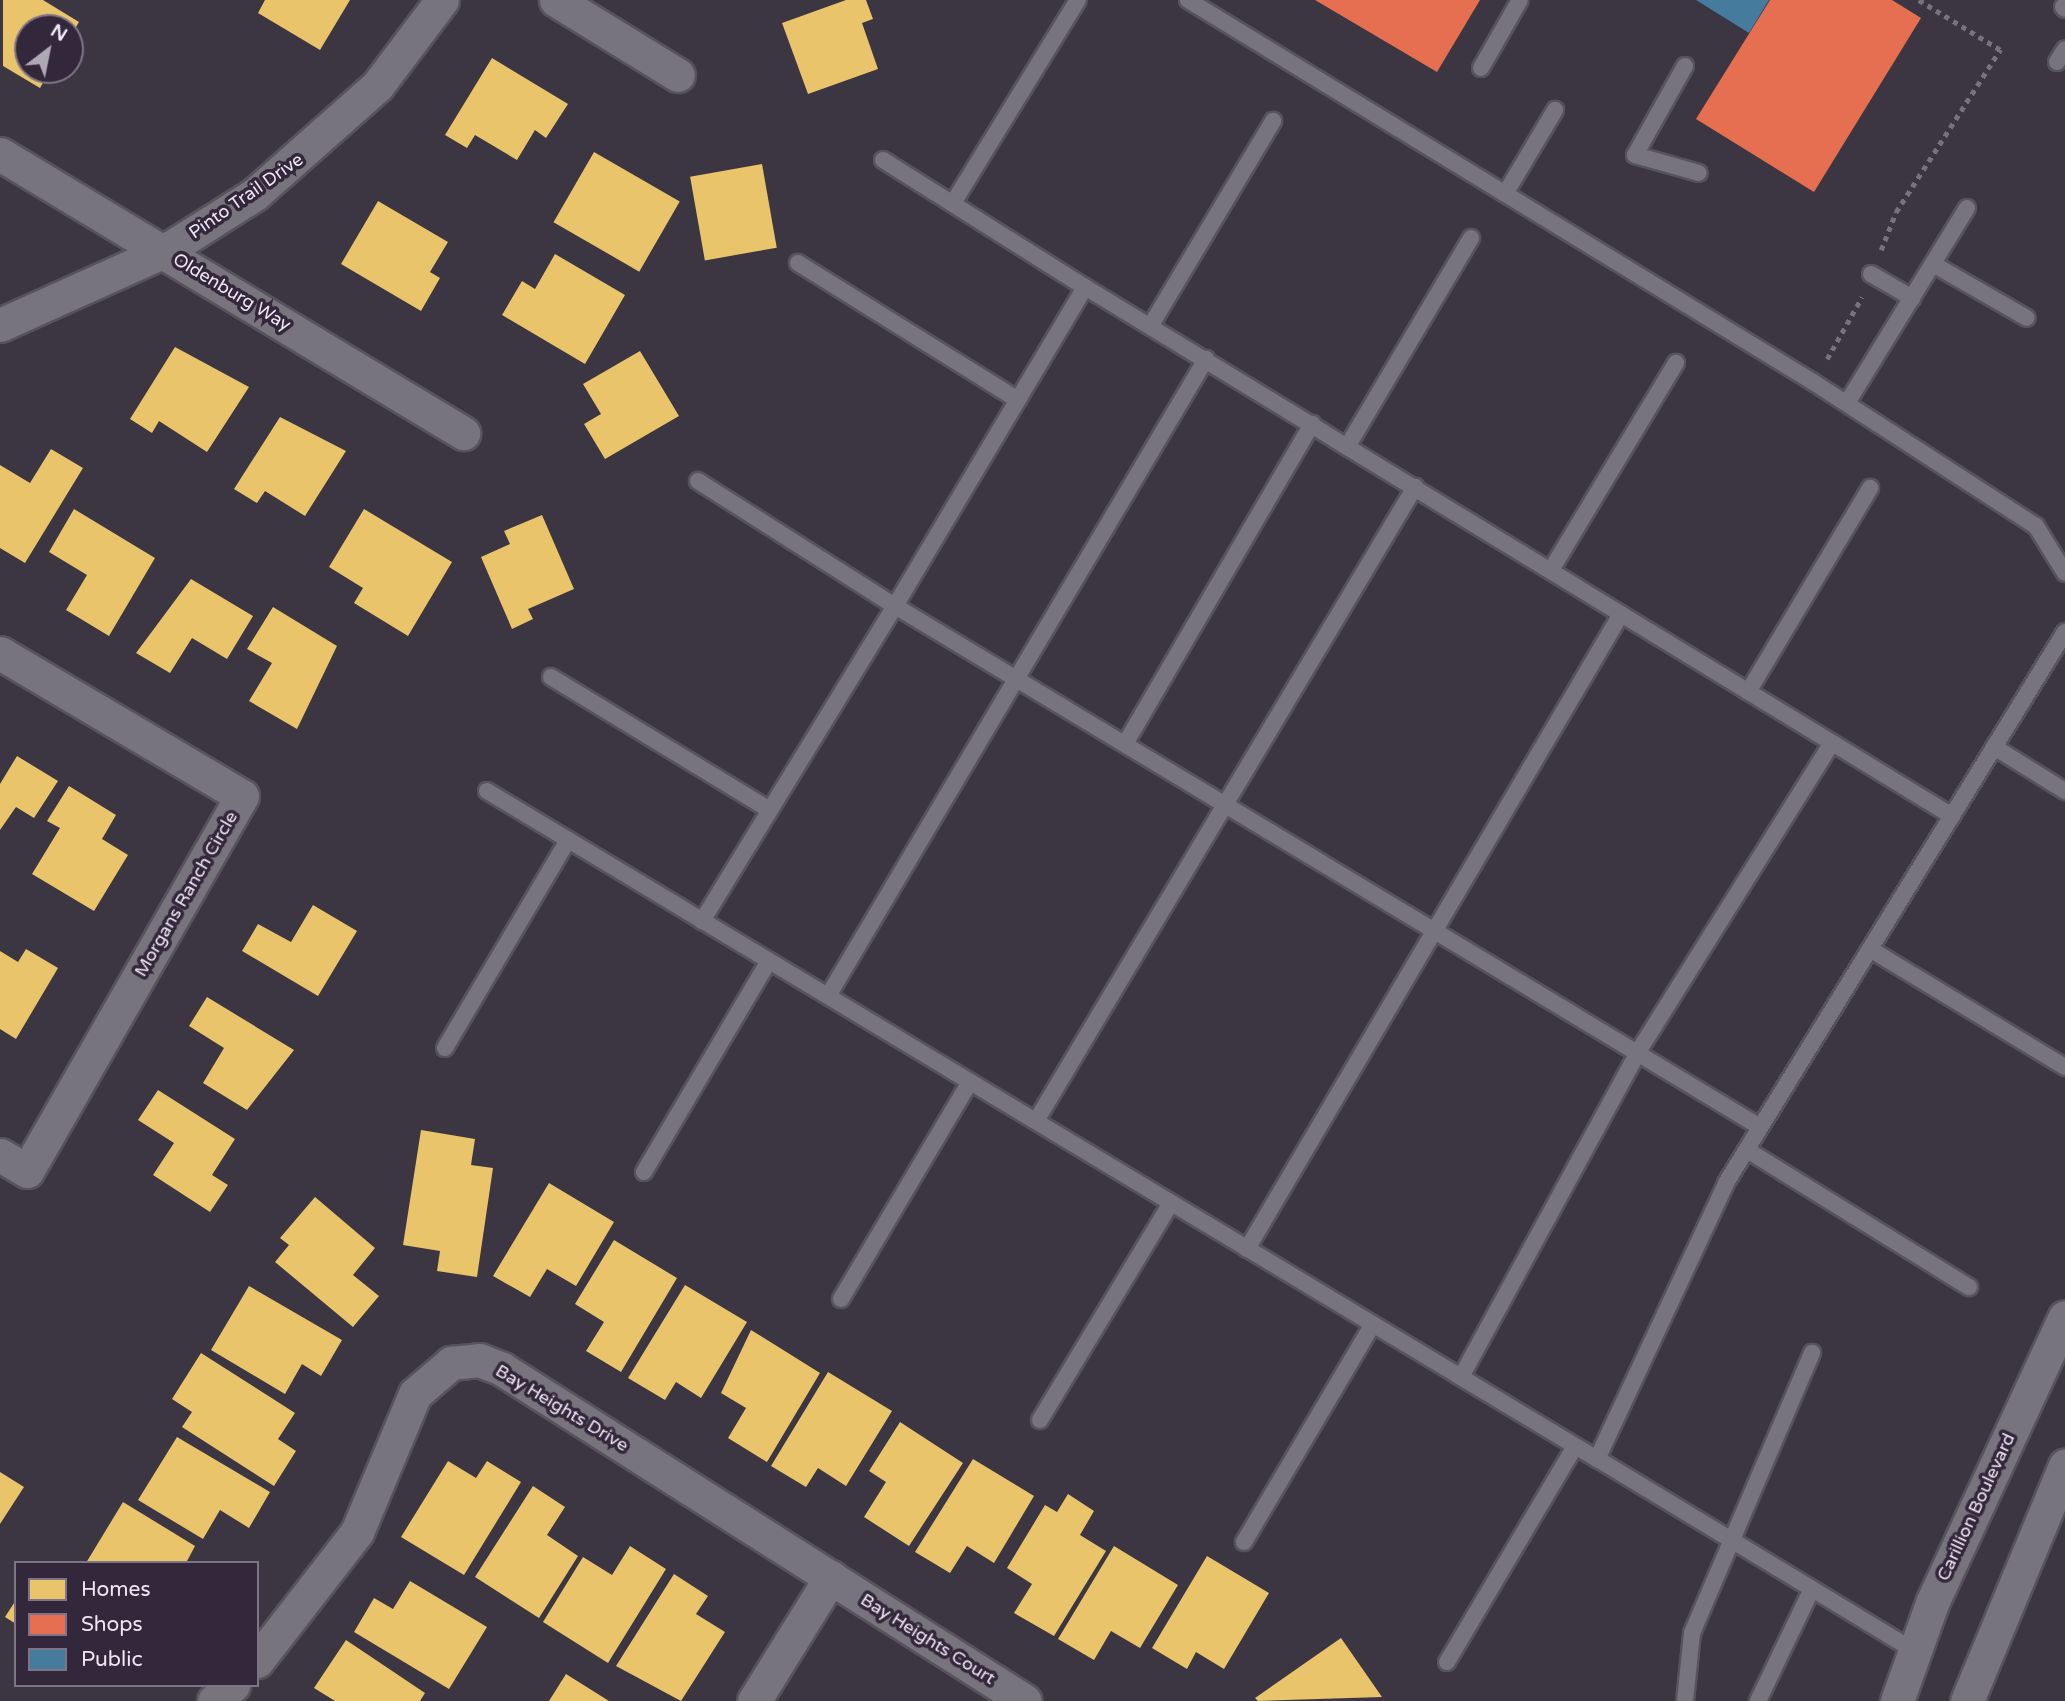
<!DOCTYPE html>
<style>
body{margin:0}
#map{position:relative;width:2065px;height:1701px;overflow:hidden;background:#3b3641;font-family:"Varela Round",sans-serif}
div>[style]{position:absolute}
.homes>*{inset:0;background:#e9c46a;transform-origin:0 0}
.shops>*{inset:0;background:#e76f51}
.public>*{inset:0;background:#457b9d}
.path>*{height:4.5px;margin-top:-2.25px;transform-origin:0;background:repeating-linear-gradient(90deg,#77727b 0 5px,transparent 0 10px)}
.roads{filter:drop-shadow(2px 0 #57535d) drop-shadow(-2px 0 #57535d) drop-shadow(0 2px #57535d) drop-shadow(0 -2px #57535d)}
.service>*{height:16px;margin:-8px;padding:0 8px;transform-origin:8px;border-radius:8px;background:#78747d}
.minor>*{height:33px;margin:-16.5px;padding:0 16.5px;transform-origin:16.5px;border-radius:16.5px;background:#78747d}
span{translate:-50% -50%;white-space:nowrap;text-align:center;line-height:1.15;-webkit-text-stroke:7px #32273b;paint-order:stroke}
.street-label{font-size:18px;color:#eee7f4}
.legend{position:absolute;left:14px;top:1561px;width:245px;height:126px;box-sizing:border-box;background:#32273b;border:2px solid #7d7485;margin:0;padding:9px 12px;list-style:none;font-size:21px;color:#eee7f4}
.legend li{display:flex;align-items:center;gap:14px;height:35px}
.legend b{width:35px;border:2px solid #7d7485}
.north{position:absolute;left:14px;top:14px;width:70px;height:70px;box-sizing:border-box;background:#32273b;border:2px solid #7d7485;border-radius:50%;rotate:32deg;font-size:19px;font-weight:700;line-height:28px;text-align:center;color:#eee7f4}
.north::after{content:'';display:block;margin:auto;width:24px;height:32px;background:#afa9b5;clip-path:polygon(50% 0,100% 100%,50% 72%,0 100%)}
</style>
<div id="map">
<div class="homes">
<div style="clip-path:polygon(3px 0,43px 0,79px 22px,70px 37px,70px 28px,28px 28px,28px 70px,50px 70px,40px 88px,3px 66px)"></div>
<div style="clip-path:polygon(265px 0,350px 0,320px 50px,258px 13px)"></div>
<div style="clip-path:polygon(846px 0,866px 0,873px 19px,862px 23px,878px 69px,808px 94px,782px 23px)"></div>
<div style="clip-path:polygon(492px 58px,568px 104px,546px 138px,535px 130px,517px 160px,475px 135px,467px 148px,445px 135px)"></div>
<div style="left:594px;top:152px;width:99px;height:81px;rotate:30deg"></div>
<div style="left:762px;top:164px;width:85px;height:73px;rotate:80deg"></div>
<div style="clip-path:polygon(378px 201px,448px 242px,430px 272px,440px 278px,421px 311px,341px 264px)"></div>
<div style="clip-path:polygon(555px 254px,625px 295px,585px 364px,502px 315px,522px 281px,535px 289px)"></div>
<div style="clip-path:polygon(175px 347px,249px 387px,207px 452px,159px 421px,152px 433px,130px 419px)"></div>
<div style="clip-path:polygon(640px 351px,679px 416px,605px 459px,584px 424px,601px 414px,583px 384px)"></div>
<div style="clip-path:polygon(280px 417px,346px 451px,305px 516px,265px 491px,257px 503px,234px 489px)"></div>
<div style="clip-path:polygon(51px 449px,83px 468px,25px 563px,0 548px,0 465px,30px 483px)"></div>
<div style="clip-path:polygon(74px 509px,155px 558px,109px 636px,66px 610px,87px 575px,49px 552px)"></div>
<div style="clip-path:polygon(364px 509px,452px 562px,408px 636px,354px 603px,363px 588px,329px 567px)"></div>
<div style="clip-path:polygon(542px 515px,574px 589px,528px 609px,533px 619px,512px 629px,481px 557px,510px 544px,504px 531px)"></div>
<div style="clip-path:polygon(191px 579px,253px 616px,227px 659px,192px 638px,170px 673px,136px 653px)"></div>
<div style="clip-path:polygon(273px 607px,337px 646px,297px 729px,249px 701px,272px 663px,247px 649px)"></div>
<div style="clip-path:polygon(17px 756px,58px 781px,34px 818px,16px 807px,0 830px,0 784px)"></div>
<div style="clip-path:polygon(69px 786px,116px 815px,102px 839px,128px 855px,94px 911px,32px 874px,60px 828px,47px 821px)"></div>
<div style="clip-path:polygon(313px 905px,357px 931px,318px 996px,242px 951px,258px 924px,291px 942px)"></div>
<div style="clip-path:polygon(26px 949px,58px 968px,16px 1039px,0 1029px,0 951px,18px 962px)"></div>
<div style="clip-path:polygon(207px 997px,294px 1050px,247px 1110px,203px 1083px,224px 1048px,189px 1026px)"></div>
<div style="clip-path:polygon(158px 1090px,235px 1139px,212px 1175px,228px 1185px,210px 1212px,153px 1175px,174px 1143px,138px 1120px)"></div>
<div style="clip-path:polygon(421px 1130px,475px 1139px,471px 1165px,493px 1168px,477px 1277px,437px 1271px,440px 1251px,403px 1245px)"></div>
<div style="clip-path:polygon(549px 1183px,614px 1222px,576px 1286px,547px 1269px,530px 1297px,493px 1276px)"></div>
<div style="clip-path:polygon(315px 1197px,375px 1248px,353px 1275px,379px 1296px,353px 1327px,275px 1262px,289px 1245px,280px 1238px)"></div>
<div style="clip-path:polygon(614px 1240px,677px 1278px,621px 1372px,586px 1351px,604px 1322px,575px 1304px)"></div>
<div style="clip-path:polygon(685px 1285px,747px 1322px,701px 1398px,676px 1382px,665px 1400px,628px 1378px)"></div>
<div style="clip-path:polygon(249px 1286px,342px 1340px,321px 1376px,302px 1364px,285px 1394px,211px 1350px)"></div>
<div style="clip-path:polygon(751px 1330px,820px 1373px,767px 1462px,728px 1438px,746px 1408px,721px 1393px)"></div>
<div style="clip-path:polygon(201px 1353px,295px 1413px,278px 1439px,296px 1451px,274px 1486px,182px 1427px,192px 1412px,172px 1399px)"></div>
<div style="clip-path:polygon(828px 1372px,892px 1411px,846px 1486px,818px 1468px,806px 1487px,771px 1466px)"></div>
<div style="clip-path:polygon(900px 1422px,963px 1463px,909px 1546px,864px 1517px,886px 1482px,869px 1471px)"></div>
<div style="clip-path:polygon(177px 1437px,270px 1492px,249px 1528px,220px 1510px,203px 1539px,138px 1500px)"></div>
<div style="clip-path:polygon(973px 1459px,1034px 1496px,994px 1563px,967px 1546px,950px 1573px,915px 1552px)"></div>
<div style="clip-path:polygon(448px 1461px,476px 1478px,487px 1461px,521px 1482px,464px 1575px,401px 1537px)"></div>
<div style="clip-path:polygon(0 1472px,24px 1487px,0 1524px)"></div>
<div style="clip-path:polygon(533px 1486px,565px 1507px,547px 1535px,578px 1556px,539px 1618px,475px 1577px)"></div>
<div style="clip-path:polygon(1068px 1494px,1094px 1511px,1080px 1535px,1106px 1551px,1054px 1636px,1014px 1613px,1032px 1584px,1007px 1568px,1045px 1505px,1057px 1512px)"></div>
<div style="clip-path:polygon(123px 1502px,195px 1546px,186px 1563px,86px 1563px)"></div>
<div style="clip-path:polygon(630px 1546px,666px 1569px,608px 1663px,543px 1622px,583px 1557px,612px 1575px)"></div>
<div style="clip-path:polygon(1114px 1546px,1178px 1585px,1140px 1648px,1111px 1631px,1094px 1660px,1058px 1639px)"></div>
<div style="clip-path:polygon(1207px 1556px,1269px 1593px,1224px 1669px,1196px 1652px,1187px 1669px,1152px 1648px)"></div>
<div style="clip-path:polygon(674px 1574px,708px 1596px,696px 1614px,725px 1632px,681px 1701px,616px 1666px)"></div>
<div style="clip-path:polygon(410px 1581px,487px 1627px,449px 1689px,354px 1632px,374px 1598px,393px 1609px)"></div>
<div style="clip-path:polygon(16px 1600px,16px 1624px,5px 1617px)"></div>
<div style="clip-path:polygon(1341px 1638px,1382px 1697px,1258px 1701px,1255px 1698px)"></div>
<div style="clip-path:polygon(346px 1640px,425px 1693px,420px 1701px,335px 1701px,314px 1688px)"></div>
<div style="clip-path:polygon(566px 1674px,609px 1701px,549px 1701px)"></div>
</div>
<div class="shops">
<div style="clip-path:polygon(1315px 0,1480px 0,1437px 72px)"></div>
<div style="clip-path:polygon(1770px 0,1892px 0,1921px 18px,1814px 192px,1696px 119px)"></div>
</div>
<div class="public">
<div style="clip-path:polygon(1696px 0,1769px 0,1749px 33px)"></div>
</div>
<div class="path">
<div style="left:1881px;top:250px;width:41px;rotate:-68.5deg"></div>
<div style="left:1896px;top:212px;width:193px;rotate:-57.3deg"></div>
<div style="left:2000px;top:50px;width:96px;rotate:-148.6deg"></div>
<div style="left:1827px;top:359px;width:71px;rotate:-60.6deg"></div>
</div>
<div class="roads">
<div class="service">
<div style="left:1188px;top:0;width:732px;rotate:31.43deg"></div>
<div style="left:1813px;top:382px;width:265px;rotate:32.9deg"></div>
<div style="left:2036px;top:526px;width:55px;rotate:58.3deg"></div>
<div style="left:2063px;top:7px;width:3px;rotate:45deg"></div>
<div style="left:2057px;top:62px;width:15px;rotate:-58deg"></div>
<div style="left:1685px;top:66px;width:102px;rotate:119.3deg"></div>
<div style="left:1635px;top:155px;width:66px;rotate:15.7deg"></div>
<div style="left:1481px;top:68px;width:78px;rotate:-60.2deg"></div>
<div style="left:883px;top:160px;width:239px;rotate:32.2deg"></div>
<div style="left:1505px;top:194px;width:98px;rotate:-59.2deg"></div>
<div style="left:953px;top:203px;width:238px;rotate:-58.4deg"></div>
<div style="left:798px;top:263px;width:259px;rotate:31.9deg"></div>
<div style="left:1933px;top:264px;width:108px;rotate:29.9deg"></div>
<div style="left:1871px;top:274px;width:48px;rotate:30.3deg"></div>
<div style="left:1151px;top:325px;width:238px;rotate:-59.1deg"></div>
<div style="left:1847px;top:403px;width:229px;rotate:-58.4deg"></div>
<div style="left:1347px;top:447px;width:243px;rotate:-59.3deg"></div>
<div style="left:698px;top:481px;width:233px;rotate:32.4deg"></div>
<div style="left:895px;top:606px;width:371px;rotate:-59.2deg"></div>
<div style="left:1085px;top:287px;width:1016px;rotate:31.39deg"></div>
<div style="left:1551px;top:570px;width:242px;rotate:-58.9deg"></div>
<div style="left:551px;top:677px;width:256px;rotate:31.3deg"></div>
<div style="left:1748px;top:692px;width:238px;rotate:-59.1deg"></div>
<div style="left:1125px;top:744px;width:371px;rotate:-59.7deg"></div>
<div style="left:1994px;top:747px;width:84px;rotate:31.8deg"></div>
<div style="left:487px;top:791px;width:1296px;rotate:31.04deg"></div>
<div style="left:702px;top:921px;width:369px;rotate:-58.5deg"></div>
<div style="left:895px;top:606px;width:1010px;rotate:31.06deg"></div>
<div style="left:1870px;top:949px;width:228px;rotate:31.2deg"></div>
<div style="left:828px;top:996px;width:741px;rotate:-59.31deg"></div>
<div style="left:445px;top:1048px;width:242px;rotate:-59.4deg"></div>
<div style="left:1036px;top:1121px;width:739px;rotate:-59.13deg"></div>
<div style="left:1747px;top:1150px;width:261px;rotate:31.7deg"></div>
<div style="left:644px;top:1172px;width:245px;rotate:-59.4deg"></div>
<div style="left:1247px;top:1249px;width:737px;rotate:-59.5deg"></div>
<div style="left:841px;top:1299px;width:252px;rotate:-59.3deg"></div>
<div style="left:1461px;top:1377px;width:370px;rotate:-61.4deg"></div>
<div style="left:1638px;top:1052px;width:363px;rotate:-57.9deg"></div>
<div style="left:1040px;top:1420px;width:253px;rotate:-58.9deg"></div>
<div style="left:1244px;top:1542px;width:253px;rotate:-59.4deg"></div>
<div style="left:1913px;top:1650px;width:369px;rotate:-148.8deg"></div>
<div style="left:1597px;top:1459px;width:305px;rotate:-64.9deg"></div>
<div style="left:1726px;top:1183px;width:647px;rotate:-58.4deg"></div>
<div style="left:1447px;top:1662px;width:251px;rotate:-59.3deg"></div>
<div style="left:1685px;top:1701px;width:68px;rotate:-84.1deg"></div>
<div style="left:1692px;top:1633px;width:305px;rotate:-66.8deg"></div>
<div style="left:1758px;top:1701px;width:124px;rotate:-64.3deg"></div>
</div>
<div class="minor">
<div style="left:556px;top:0;width:143px;rotate:31.6deg"></div>
<div style="left:0;top:154px;width:541px;rotate:31.07deg"></div>
<div style="left:0;top:325px;width:181px;rotate:-24.2deg"></div>
<div style="left:165px;top:251px;width:107px;rotate:-32.3deg"></div>
<div style="left:255px;top:194px;width:164px;rotate:-41.5deg"></div>
<div style="left:378px;top:85px;width:106px;rotate:-53deg"></div>
<div style="left:0;top:653px;width:281px;rotate:30.6deg"></div>
<div style="left:242px;top:796px;width:432px;rotate:119.8deg"></div>
<div style="left:27px;top:1171px;width:31px;rotate:-149deg"></div>
<div style="left:257px;top:1661px;width:163px;rotate:-52.2deg"></div>
<div style="left:357px;top:1532px;width:150px;rotate:-67.2deg"></div>
<div style="left:415px;top:1394px;width:48px;rotate:-40.7deg"></div>
<div style="left:451px;top:1363px;width:28px;rotate:-6deg"></div>
<div style="left:479px;top:1360px;width:25px;rotate:21deg"></div>
<div style="left:502px;top:1369px;width:619px;rotate:32.41deg"></div>
<div style="left:214px;top:1701px;width:25px;rotate:-40deg"></div>
<div style="left:754px;top:1701px;width:146px;rotate:-58.2deg"></div>
<div style="left:1897px;top:1701px;width:104px;rotate:-70.3deg"></div>
<div style="left:1932px;top:1603px;width:315px;rotate:-65.1deg"></div>
<div style="left:1967px;top:1701px;width:255px;rotate:-67.4deg"></div>
</div>
</div>
<div class="street-label">
<span style="left:246px;top:196px;rotate:-35deg">Pinto Trail Drive</span>
<span style="left:232px;top:292px;rotate:31deg">Oldenburg Way</span>
<span style="left:186px;top:894px;rotate:-60deg">Morgans Ranch Circle</span>
<span style="left:562px;top:1408px;rotate:31deg">Bay Heights Drive</span>
<span style="left:1976px;top:1507px;rotate:-65deg">Carillion Boulevard</span>
<span style="left:928px;top:1639px;rotate:32deg">Bay Heights Court</span>
</div>
<ul class="legend">
<li><b style="height:19px;background:#e9c46a"></b>Homes</li>
<li><b style="height:19px;background:#e76f51"></b>Shops</li>
<li><b style="height:19px;background:#457b9d"></b>Public</li>
</ul>
<div class="north">N</div>
</div>
